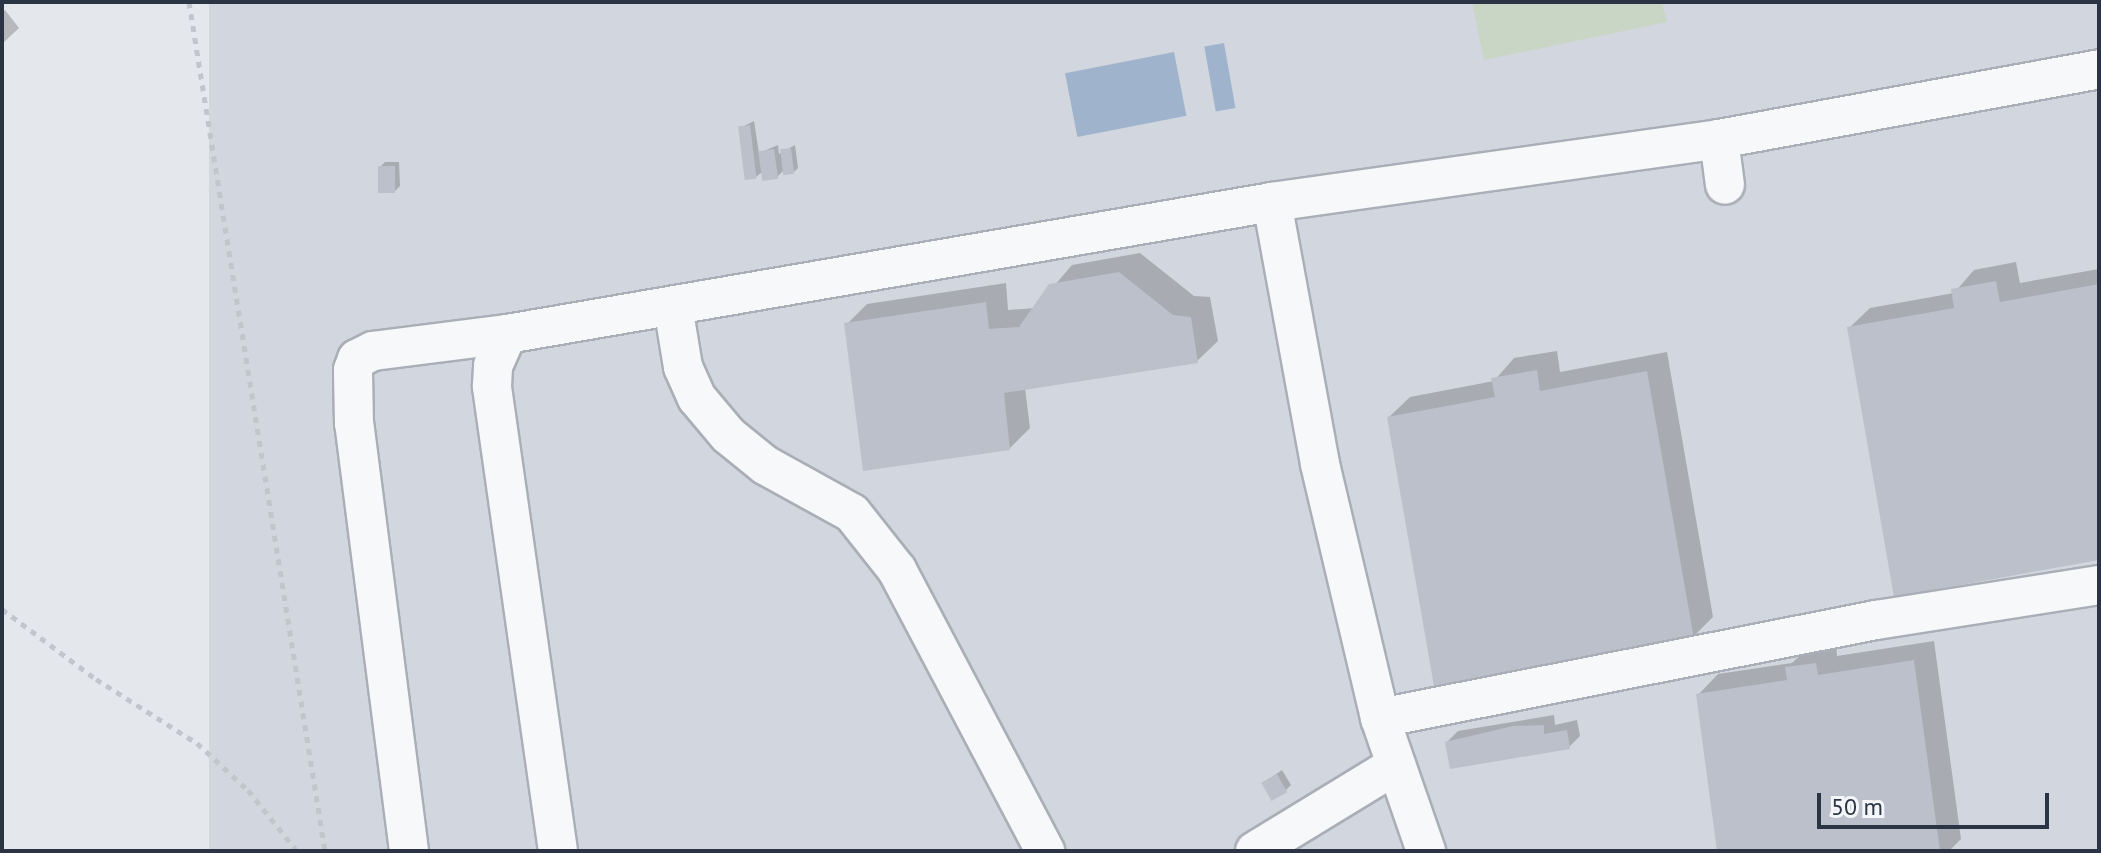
<!DOCTYPE html>
<style>
body{margin:0}
#map{position:relative;width:2101px;height:853px;overflow:hidden;background:#e4e7ec;font-family:"PT Sans",sans-serif}
div>[style]{position:absolute}
.built>*{inset:0;background:#d2d6de;transform-origin:0 0}
.green>*{inset:0;background:#c9d6c5}
.water>*{inset:0;background:#9fb4cc;transform-origin:0 0}
.shadow>*{inset:0;background:#0003}
.building>*{inset:0;background:#bbc0ca;transform-origin:0 0}
.path>*{height:5px;margin-top:-2.5px;transform-origin:0;background:repeating-linear-gradient(90deg,#c2c5cb 0 6px,transparent 0 12px)}
.roads{filter:drop-shadow(2px 0 #a9aeb7) drop-shadow(-2px 0 #a9aeb7) drop-shadow(0 2px #a9aeb7) drop-shadow(0 -2px #a9aeb7)}
.minor>*{height:38px;margin:-19px;padding:0 19px;transform-origin:19px;border-radius:19px;background:#f7f8fa}
span{translate:-50% -50%;white-space:nowrap;text-align:center;line-height:1.15;-webkit-text-stroke:8px #f4f6f9;paint-order:stroke}
.frame{position:absolute;inset:0;border:4px solid #2b3445;pointer-events:none}
.scale{position:absolute;left:1817px;top:793px;width:232px;height:36px;box-sizing:border-box;border:4px solid #2b3445;border-top:0;padding-left:10px;font-size:24px;line-height:28px;white-space:nowrap;color:#2b3445;-webkit-text-stroke:6px #f4f6f9;paint-order:stroke}
</style>
<div id="map">
<div class="built">
<div style="left:209px;top:2px;width:1890px;height:862px"></div>
</div>
<div class="green">
<div style="clip-path:polygon(1472px 2px,1662px 2px,1667px 22px,1484px 60px)"></div>
</div>
<div class="water">
<div style="left:1224px;top:43px;width:66px;height:20px;rotate:80deg"></div>
<div style="left:1174px;top:52px;width:65px;height:111px;rotate:79deg"></div>
</div>
<div class="shadow">
<div style="clip-path:polygon(5px 10px,19px 28px,2px 44px,2px 13px)"></div>
<div style="clip-path:polygon(754px 121px,759px 153px,778px 145px,779px 154px,795px 145px,798px 168px,793px 173px,785px 169px,777px 177px,763px 171px,756px 177px,740px 128px)"></div>
<div style="clip-path:polygon(385px 162px,399px 162px,400px 186px,395px 191px,380px 167px)"></div>
<div style="clip-path:polygon(1140px 253px,1194px 296px,1210px 297px,1218px 341px,1197px 361px,1025px 388px,1030px 428px,1010px 448px,847px 324px,867px 304px,1006px 283px,1008px 310px,1035px 308px,1072px 265px)"></div>
<div style="clip-path:polygon(2016px 262px,2020px 283px,2099px 269px,2099px 558px,1849px 328px,1870px 308px,1954px 293px,1974px 270px)"></div>
<div style="clip-path:polygon(1557px 351px,1560px 372px,1667px 352px,1713px 617px,1693px 637px,1389px 417px,1410px 397px,1494px 381px,1514px 358px)"></div>
<div style="clip-path:polygon(1934px 641px,1961px 839px,1949px 851px,1719px 851px,1698px 695px,1718px 674px,1792px 663px,1808px 648px,1836px 644px,1837px 656px)"></div>
<div style="clip-path:polygon(1554px 715px,1555px 725px,1577px 720px,1580px 736px,1569px 747px,1447px 742px,1458px 731px)"></div>
<div style="clip-path:polygon(1282px 770px,1291px 785px,1286px 790px,1263px 783px)"></div>
</div>
<div class="building">
<div style="left:750px;top:125px;width:54px;height:12px;rotate:83deg"></div>
<div style="left:791px;top:148px;width:26px;height:11px;rotate:83deg"></div>
<div style="left:774px;top:149px;width:30px;height:16px;rotate:82deg"></div>
<div style="left:378px;top:166px;width:17px;height:27px"></div>
<div style="clip-path:polygon(1119px 272px,1173px 315px,1191px 317px,1198px 363px,1004px 393px,1010px 450px,863px 471px,844px 323px,986px 302px,989px 329px,1019px 327px,1049px 284px)"></div>
<div style="clip-path:polygon(1996px 281px,2000px 302px,2099px 284px,2099px 560px,1894px 597px,1847px 327px,1954px 308px,1951px 289px)"></div>
<div style="clip-path:polygon(1537px 370px,1540px 391px,1647px 371px,1694px 639px,1434px 686px,1387px 417px,1495px 397px,1491px 378px)"></div>
<div style="clip-path:polygon(1914px 660px,1940px 851px,1717px 851px,1696px 694px,1787px 680px,1785px 667px,1816px 663px,1818px 675px)"></div>
<div style="clip-path:polygon(1544px 725px,1544px 734px,1567px 730px,1570px 749px,1450px 769px,1445px 742px,1513px 726px)"></div>
<div style="left:1277px;top:774px;width:21px;height:18px;rotate:61deg"></div>
</div>
<div class="path">
<div style="left:189px;top:2px;width:860px;rotate:80.9deg"></div>
<div style="left:2px;top:609px;width:117px;rotate:36.7deg"></div>
<div style="left:96px;top:679px;width:120px;rotate:32.4deg"></div>
<div style="left:197px;top:743px;width:69px;rotate:42.7deg"></div>
<div style="left:248px;top:790px;width:78px;rotate:51.2deg"></div>
</div>
<div class="roads">
<div class="minor">
<div style="left:1719px;top:139px;width:46px;rotate:82.6deg"></div>
<div style="left:1272px;top:202px;width:266px;rotate:79.6deg"></div>
<div style="left:1320px;top:464px;width:261px;rotate:76.7deg"></div>
<div style="left:1380px;top:718px;width:141px;rotate:70.9deg"></div>
<div style="left:673px;top:306px;width:62px;rotate:80.7deg"></div>
<div style="left:683px;top:367px;width:34px;rotate:66deg"></div>
<div style="left:697px;top:398px;width:48px;rotate:50deg"></div>
<div style="left:728px;top:435px;width:48px;rotate:39deg"></div>
<div style="left:765px;top:465px;width:99px;rotate:28.9deg"></div>
<div style="left:852px;top:513px;width:73px;rotate:51.7deg"></div>
<div style="left:897px;top:570px;width:318px;rotate:62.2deg"></div>
<div style="left:1380px;top:718px;width:506px;rotate:-11.18deg"></div>
<div style="left:1876px;top:620px;width:226px;rotate:-8.9deg"></div>
<div style="left:409px;top:851px;width:431px;rotate:-97.3deg"></div>
<div style="left:354px;top:424px;width:54px;rotate:-91.1deg"></div>
<div style="left:353px;top:370px;width:12px;rotate:-70deg"></div>
<div style="left:357px;top:359px;width:18px;rotate:-27deg"></div>
<div style="left:373px;top:351px;width:135px;rotate:-7.2deg"></div>
<div style="left:558px;top:851px;width:470px;rotate:-98.1deg"></div>
<div style="left:492px;top:386px;width:20px;rotate:-87deg"></div>
<div style="left:493px;top:366px;width:35px;rotate:-66deg"></div>
<div style="left:507px;top:334px;width:776px;rotate:-9.79deg"></div>
<div style="left:1272px;top:202px;width:451px;rotate:-8deg"></div>
<div style="left:1719px;top:139px;width:386px;rotate:-10.4deg"></div>
<div style="left:1255px;top:851px;width:165px;rotate:-31.4deg"></div>
</div>
</div>
<div class="frame"></div>
<div class="scale">50 m</div>
</div>
